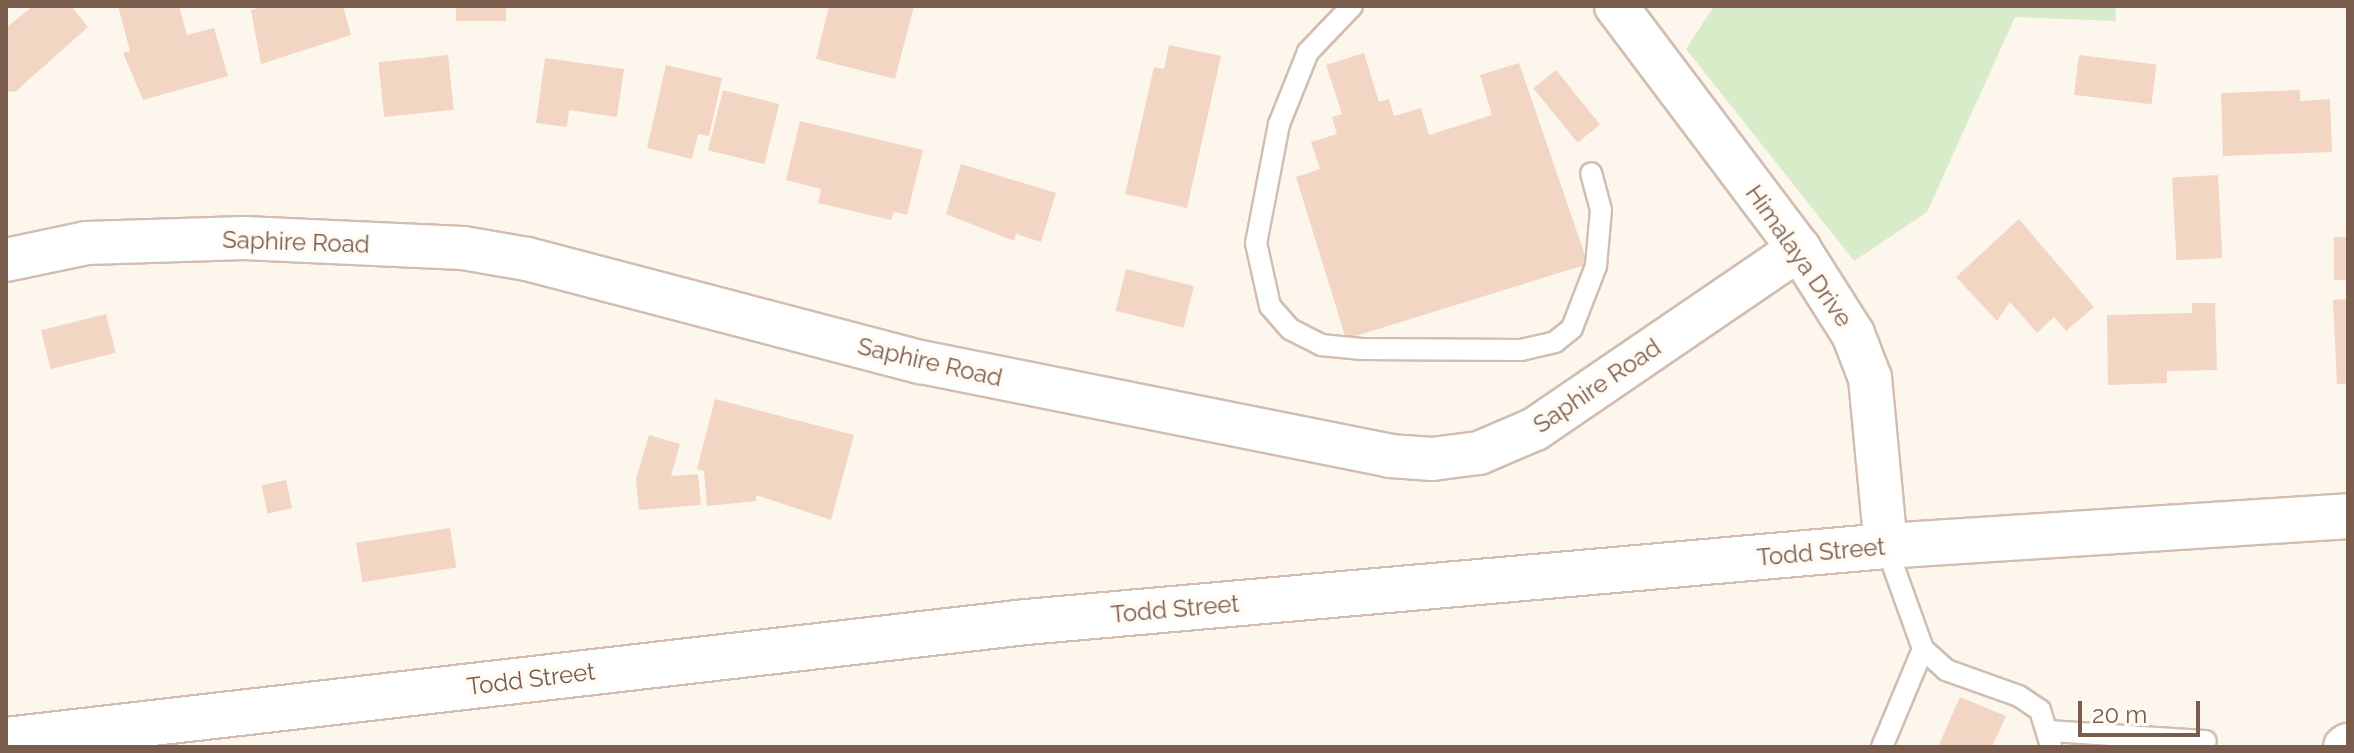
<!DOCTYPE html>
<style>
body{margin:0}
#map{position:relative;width:2354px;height:753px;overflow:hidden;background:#fdf6ec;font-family:Raleway,sans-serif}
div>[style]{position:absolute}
.green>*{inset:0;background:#d8ecc9}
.building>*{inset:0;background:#f3d5c3;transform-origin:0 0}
.roads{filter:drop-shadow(2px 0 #d1beb0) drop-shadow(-2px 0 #d1beb0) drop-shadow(0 2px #d1beb0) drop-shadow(0 -2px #d1beb0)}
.lane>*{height:20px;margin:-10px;padding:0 10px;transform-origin:10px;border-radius:10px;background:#fff}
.street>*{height:42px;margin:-21px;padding:0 21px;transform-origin:21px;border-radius:21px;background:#fff}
.secondary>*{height:44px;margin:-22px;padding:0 22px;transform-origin:22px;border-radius:22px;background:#fff}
span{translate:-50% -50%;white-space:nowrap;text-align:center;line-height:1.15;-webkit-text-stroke:7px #fffaf3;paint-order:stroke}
.street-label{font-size:24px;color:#7a5c4d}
.frame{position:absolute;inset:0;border:8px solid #7a5c4d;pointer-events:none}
.scale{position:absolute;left:2078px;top:701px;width:122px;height:36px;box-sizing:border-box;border:4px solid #7a5c4d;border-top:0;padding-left:10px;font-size:24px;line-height:28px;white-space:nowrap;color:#7a5c4d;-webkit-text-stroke:6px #fffaf3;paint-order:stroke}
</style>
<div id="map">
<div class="green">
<div style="clip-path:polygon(1714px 6px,2115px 6px,2116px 21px,2015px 17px,1927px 212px,1854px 261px,1686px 49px)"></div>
</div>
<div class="building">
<div style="clip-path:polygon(33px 6px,71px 6px,88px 27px,15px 92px,6px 91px,6px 28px)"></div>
<div style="clip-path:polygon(118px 6px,179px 6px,187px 35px,214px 28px,228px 76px,143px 100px,123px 53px,130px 51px)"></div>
<div style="clip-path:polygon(267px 6px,343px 6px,351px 35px,261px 64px,251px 10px)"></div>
<div style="left:456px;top:6px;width:50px;height:15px"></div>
<div style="clip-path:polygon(829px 6px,914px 6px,895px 79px,816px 59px)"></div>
<div style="clip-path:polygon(1169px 45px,1221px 56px,1187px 208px,1125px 194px,1154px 67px,1164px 69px)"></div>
<div style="clip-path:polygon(1364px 53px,1379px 102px,1389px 99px,1394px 116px,1421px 108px,1429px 135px,1492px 115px,1480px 75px,1519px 63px,1588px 264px,1346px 339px,1296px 177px,1320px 169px,1311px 142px,1337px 134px,1332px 117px,1342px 114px,1326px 65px)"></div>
<div style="left:448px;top:55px;width:55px;height:70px;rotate:84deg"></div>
<div style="left:2079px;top:55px;width:78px;height:40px;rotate:7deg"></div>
<div style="clip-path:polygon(545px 58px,624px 69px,617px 117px,569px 110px,567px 127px,536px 123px)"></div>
<div style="clip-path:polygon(666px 65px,722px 78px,709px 136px,698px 134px,692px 159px,647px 148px)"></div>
<div style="left:1556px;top:70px;width:70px;height:29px;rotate:51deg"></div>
<div style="left:723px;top:90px;width:58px;height:62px;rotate:14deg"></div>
<div style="clip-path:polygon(2300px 90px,2300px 101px,2330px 99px,2332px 152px,2223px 156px,2221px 93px)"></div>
<div style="clip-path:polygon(800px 121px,923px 150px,907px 215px,894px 212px,891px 220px,818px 203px,821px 189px,786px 180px)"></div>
<div style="clip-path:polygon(961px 164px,1056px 193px,1041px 242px,1016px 234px,1014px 241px,946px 214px)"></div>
<div style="left:2218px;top:175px;width:83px;height:46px;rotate:87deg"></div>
<div style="clip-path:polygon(2019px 219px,2094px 307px,2066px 331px,2054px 317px,2037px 333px,2010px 302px,1997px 321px,1956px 277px)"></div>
<div style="left:2348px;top:237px;width:43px;height:14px;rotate:90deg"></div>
<div style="left:1126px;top:269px;width:70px;height:43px;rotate:14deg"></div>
<div style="clip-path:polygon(2348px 299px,2348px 384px,2337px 384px,2333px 300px)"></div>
<div style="clip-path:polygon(2192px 303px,2215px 303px,2217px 370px,2167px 371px,2167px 383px,2108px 385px,2107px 315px,2192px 313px)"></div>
<div style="left:106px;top:314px;width:40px;height:67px;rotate:76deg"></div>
<div style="clip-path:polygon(715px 399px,854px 435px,831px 520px,756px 495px,756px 501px,707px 506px,704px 471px,697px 469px)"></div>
<div style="clip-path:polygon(649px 435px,680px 444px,671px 476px,698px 474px,701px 505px,639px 510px,636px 479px)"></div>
<div style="left:286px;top:480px;width:29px;height:25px;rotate:78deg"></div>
<div style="left:450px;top:528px;width:40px;height:95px;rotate:81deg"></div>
<div style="clip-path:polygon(1960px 697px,2006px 716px,1992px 747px,1938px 747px)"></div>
</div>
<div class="roads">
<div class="lane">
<div style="left:1352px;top:6px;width:64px;rotate:133.7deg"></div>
<div style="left:1308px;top:52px;width:78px;rotate:111.9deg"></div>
<div style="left:1279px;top:124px;width:121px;rotate:100.9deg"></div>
<div style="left:1256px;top:243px;width:65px;rotate:77.5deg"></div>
<div style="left:1270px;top:306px;width:30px;rotate:49deg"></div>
<div style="left:1290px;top:329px;width:35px;rotate:27deg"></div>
<div style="left:1321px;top:345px;width:41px;rotate:5.6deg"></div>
<div style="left:1362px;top:349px;width:159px;rotate:0.4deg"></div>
<div style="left:1521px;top:350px;width:35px;rotate:-13deg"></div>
<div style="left:1555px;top:342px;width:22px;rotate:-39deg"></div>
<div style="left:1572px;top:328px;width:66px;rotate:-68.8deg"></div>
<div style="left:1596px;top:266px;width:56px;rotate:-84.9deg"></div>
<div style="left:1601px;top:210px;width:38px;rotate:-105deg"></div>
<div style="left:1886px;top:546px;width:109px;rotate:70.2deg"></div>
<div style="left:1923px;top:649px;width:31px;rotate:42deg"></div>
<div style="left:1946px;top:670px;width:77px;rotate:19.6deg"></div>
<div style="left:2019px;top:696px;width:25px;rotate:34deg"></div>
<div style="left:2040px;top:710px;width:39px;rotate:73deg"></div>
<div style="left:2050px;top:731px;width:156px;rotate:3.7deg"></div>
<div style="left:1882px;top:747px;width:106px;rotate:-67.3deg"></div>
</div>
<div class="street">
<div style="left:1616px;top:6px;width:304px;rotate:53deg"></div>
<div style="left:1799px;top:249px;width:101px;rotate:57.6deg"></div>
<div style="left:1853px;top:334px;width:47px;rotate:68.9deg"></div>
<div style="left:1870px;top:378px;width:169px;rotate:84.6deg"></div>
<div style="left:6px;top:260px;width:83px;rotate:-11.9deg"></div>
<div style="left:87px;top:243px;width:157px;rotate:-1.8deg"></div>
<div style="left:244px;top:238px;width:219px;rotate:2.6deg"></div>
<div style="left:463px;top:248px;width:65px;rotate:9.8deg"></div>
<div style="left:527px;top:259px;width:407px;rotate:14.7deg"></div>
<div style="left:921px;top:362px;width:478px;rotate:11.3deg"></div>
<div style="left:1390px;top:456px;width:42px;rotate:4.1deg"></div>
<div style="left:1432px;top:459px;width:47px;rotate:-7.3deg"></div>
<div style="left:1479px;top:453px;width:61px;rotate:-23.2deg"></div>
<div style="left:1535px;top:429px;width:320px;rotate:-34.3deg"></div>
<div style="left:2345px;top:747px;width:4px;rotate:-34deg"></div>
</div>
<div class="secondary">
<div style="left:6px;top:740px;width:1027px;rotate:-6.6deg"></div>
<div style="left:1026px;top:622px;width:863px;rotate:-5.05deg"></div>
<div style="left:1886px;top:546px;width:463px;rotate:-3.7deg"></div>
</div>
</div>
<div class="street-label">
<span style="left:296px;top:242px;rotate:2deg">Saphire Road</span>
<span style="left:1799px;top:256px;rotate:55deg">Himalaya Drive</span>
<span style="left:930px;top:362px;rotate:13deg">Saphire Road</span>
<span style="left:1597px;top:386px;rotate:-34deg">Saphire Road</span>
<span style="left:1821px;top:552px;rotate:-5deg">Todd Street</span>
<span style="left:1175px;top:609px;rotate:-5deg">Todd Street</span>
<span style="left:531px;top:679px;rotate:-7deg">Todd Street</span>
</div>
<div class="frame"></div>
<div class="scale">20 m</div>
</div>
